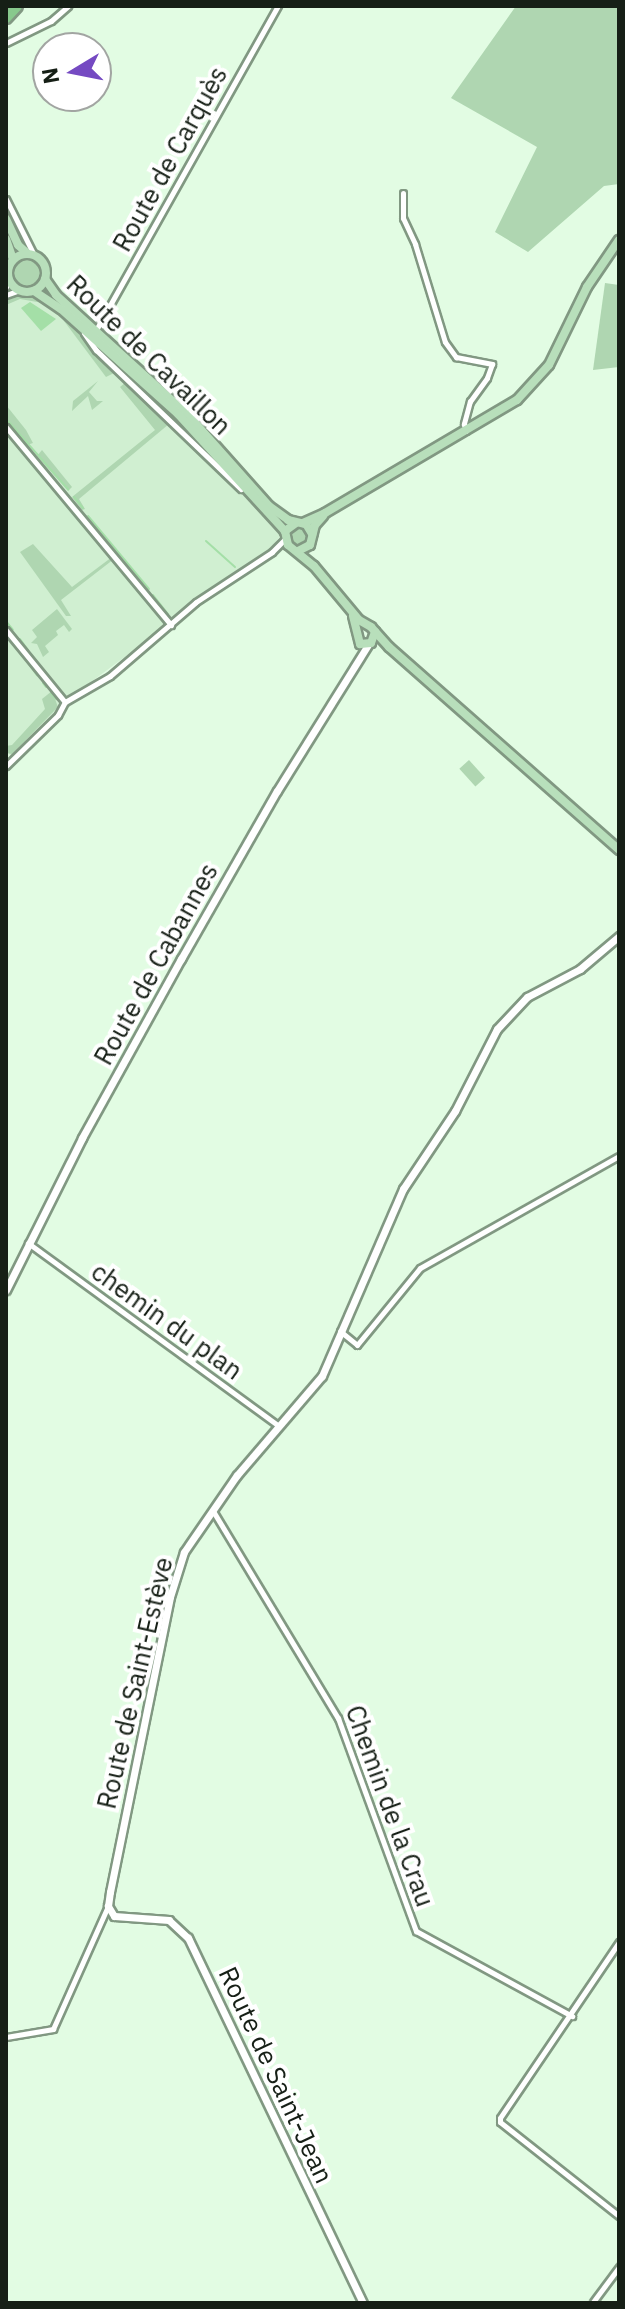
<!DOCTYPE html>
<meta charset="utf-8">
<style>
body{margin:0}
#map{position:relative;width:625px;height:2309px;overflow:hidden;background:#e2fce3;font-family:"IBM Plex Sans",sans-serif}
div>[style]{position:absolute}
.built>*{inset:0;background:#d0efd1}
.green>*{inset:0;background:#afd6b1;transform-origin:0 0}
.round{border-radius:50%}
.water>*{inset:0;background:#a4dfa7}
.stream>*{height:2px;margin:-1px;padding:0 1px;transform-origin:1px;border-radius:1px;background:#a4dfa7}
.roads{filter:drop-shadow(2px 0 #819882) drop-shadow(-2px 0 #819882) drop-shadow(0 2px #819882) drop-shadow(0 -2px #819882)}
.street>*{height:5px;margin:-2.5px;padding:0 2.5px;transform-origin:2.5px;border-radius:2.5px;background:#fff}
.secondary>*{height:7px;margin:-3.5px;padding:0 3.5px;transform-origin:3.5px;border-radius:3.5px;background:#fff}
.primary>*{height:8px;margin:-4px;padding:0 4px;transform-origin:4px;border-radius:4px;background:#b8dfbb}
.primary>.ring{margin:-4px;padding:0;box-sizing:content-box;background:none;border:8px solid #b8dfbb;border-radius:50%}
.highway>*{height:10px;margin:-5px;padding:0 5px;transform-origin:5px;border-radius:5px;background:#88c98d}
span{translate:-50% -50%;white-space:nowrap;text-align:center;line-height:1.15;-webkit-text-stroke:8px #fff;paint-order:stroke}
.street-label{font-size:26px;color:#161f16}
.frame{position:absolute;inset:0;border:8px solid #161f16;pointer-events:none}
.north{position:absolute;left:32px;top:32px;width:80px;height:80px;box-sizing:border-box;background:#fff;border:2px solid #a2a5a2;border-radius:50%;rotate:260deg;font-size:22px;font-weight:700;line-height:32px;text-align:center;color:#161f16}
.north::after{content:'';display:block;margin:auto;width:28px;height:36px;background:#754ac2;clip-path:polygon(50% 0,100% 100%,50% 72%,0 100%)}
</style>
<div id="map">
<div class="built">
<div style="clip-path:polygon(6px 271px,11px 290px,40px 297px,277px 528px,281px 535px,269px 550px,72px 696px,11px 756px,6px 750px)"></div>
</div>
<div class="green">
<div style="clip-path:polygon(516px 6px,619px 6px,619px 184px,604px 186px,528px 252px,495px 232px,537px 147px,451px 98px)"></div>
<div class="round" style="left:12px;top:258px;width:30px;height:30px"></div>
<div style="clip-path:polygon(605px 283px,619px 285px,619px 367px,593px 370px)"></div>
<div style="clip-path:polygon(17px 294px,44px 299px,74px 325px,114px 373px,106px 377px,61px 317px,43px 303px,20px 299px,6px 305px,6px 299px)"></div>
<div style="clip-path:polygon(98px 381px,89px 392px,97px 401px,103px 401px,92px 410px,88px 396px,72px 411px,73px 401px)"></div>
<div style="clip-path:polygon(126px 382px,169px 424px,79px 499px,85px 509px,82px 510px,72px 497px,155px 430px,120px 387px)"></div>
<div style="clip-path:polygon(6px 405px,26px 430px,33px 443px,27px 445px,6px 423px)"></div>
<div style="clip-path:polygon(42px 450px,72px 487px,68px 491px,37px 456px)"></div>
<div class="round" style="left:289px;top:526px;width:20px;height:20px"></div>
<div style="clip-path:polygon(33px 544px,72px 587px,112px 557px,114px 559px,61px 600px,71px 616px,66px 616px,20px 552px)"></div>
<div style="clip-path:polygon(57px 609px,72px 629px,69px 632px,64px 625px,56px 631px,58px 635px,45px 646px,49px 652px,43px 657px,37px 644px,31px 643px,37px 637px,32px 630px)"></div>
<div style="clip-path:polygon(52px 691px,58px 707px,12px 754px,6px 753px,6px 746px,12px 745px,45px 709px,42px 699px)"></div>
<div style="left:469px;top:760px;width:24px;height:13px;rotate:48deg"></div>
</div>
<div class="water">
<div style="clip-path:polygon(30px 302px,56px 319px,41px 331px,21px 308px)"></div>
</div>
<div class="stream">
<div style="left:6px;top:419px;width:94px;rotate:48.5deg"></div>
<div style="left:74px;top:497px;width:14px;rotate:51deg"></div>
<div style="left:88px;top:516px;width:95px;rotate:50.1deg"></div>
<div style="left:98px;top:541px;width:14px;rotate:54deg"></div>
<div style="left:206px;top:541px;width:39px;rotate:42deg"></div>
<div style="left:112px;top:558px;width:2px;rotate:63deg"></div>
<div style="left:118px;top:566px;width:26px;rotate:51deg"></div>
<div style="left:139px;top:591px;width:15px;rotate:53deg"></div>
<div style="left:153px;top:595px;width:24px;rotate:52deg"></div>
<div style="left:6px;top:621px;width:11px;rotate:52deg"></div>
<div style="left:20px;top:639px;width:14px;rotate:54deg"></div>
<div style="left:16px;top:648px;width:1px;rotate:45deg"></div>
<div style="left:31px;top:654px;width:20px;rotate:53deg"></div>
<div style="left:26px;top:660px;width:19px;rotate:54deg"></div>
<div style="left:50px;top:679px;width:13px;rotate:51deg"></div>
<div style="left:43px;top:683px;width:5px;rotate:53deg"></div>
<div style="left:51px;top:693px;width:8px;rotate:50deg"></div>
</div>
<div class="roads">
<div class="street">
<div style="left:6px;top:43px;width:50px;rotate:-26.1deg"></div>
<div style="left:51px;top:21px;width:23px;rotate:-41deg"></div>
<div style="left:403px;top:193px;width:25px;rotate:90deg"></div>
<div style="left:403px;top:218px;width:29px;rotate:65deg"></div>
<div style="left:415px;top:244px;width:102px;rotate:73deg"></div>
<div style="left:445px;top:342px;width:19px;rotate:54deg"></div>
<div style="left:456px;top:357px;width:37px;rotate:11deg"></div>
<div style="left:492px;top:364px;width:15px;rotate:110deg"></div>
<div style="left:487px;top:378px;width:29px;rotate:126deg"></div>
<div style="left:470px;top:401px;width:24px;rotate:105deg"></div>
<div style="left:464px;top:424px;width:7px;rotate:74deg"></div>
<div style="left:6px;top:199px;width:63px;rotate:63.4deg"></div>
<div style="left:6px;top:287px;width:9px;rotate:-72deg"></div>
<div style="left:6px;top:295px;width:15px;rotate:-20deg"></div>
<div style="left:96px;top:330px;width:372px;rotate:-60.7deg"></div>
<div style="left:84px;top:333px;width:21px;rotate:55deg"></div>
<div style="left:96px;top:350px;width:201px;rotate:43.8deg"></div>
<div style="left:6px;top:427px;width:258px;rotate:50.2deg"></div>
<div style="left:6px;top:630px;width:93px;rotate:50.7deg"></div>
<div style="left:65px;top:702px;width:52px;rotate:-30deg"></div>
<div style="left:110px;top:676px;width:113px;rotate:-40.7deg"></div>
<div style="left:196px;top:602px;width:91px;rotate:-33.3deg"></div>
<div style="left:272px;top:552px;width:18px;rotate:-45deg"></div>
<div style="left:6px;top:766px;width:73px;rotate:-44.4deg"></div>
<div style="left:58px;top:715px;width:15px;rotate:-62deg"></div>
<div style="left:28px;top:1243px;width:311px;rotate:36.1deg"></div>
<div style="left:340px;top:1331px;width:22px;rotate:39deg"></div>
<div style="left:357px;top:1345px;width:99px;rotate:-50.7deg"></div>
<div style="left:420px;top:1268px;width:228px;rotate:-29.4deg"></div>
<div style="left:213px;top:1511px;width:242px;rotate:58.9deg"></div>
<div style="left:338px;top:1718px;width:227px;rotate:69.9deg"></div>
<div style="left:416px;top:1931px;width:178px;rotate:28.6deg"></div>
<div style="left:619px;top:1942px;width:212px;rotate:124.1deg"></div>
<div style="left:500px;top:2118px;width:4px;rotate:90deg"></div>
<div style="left:500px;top:2122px;width:152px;rotate:38.3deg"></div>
<div style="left:6px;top:2037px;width:48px;rotate:-9.7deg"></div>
<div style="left:53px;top:2029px;width:135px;rotate:-65.9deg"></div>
<div style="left:593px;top:2302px;width:44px;rotate:-53.4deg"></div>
</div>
<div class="secondary">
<div style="left:6px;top:1290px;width:170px;rotate:-63.4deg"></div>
<div style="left:82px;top:1138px;width:205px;rotate:-61.1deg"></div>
<div style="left:181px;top:959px;width:193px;rotate:-60.3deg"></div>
<div style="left:277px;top:791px;width:172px;rotate:-58.1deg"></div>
<div style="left:363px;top:2303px;width:405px;rotate:-115.6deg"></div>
<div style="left:188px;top:1938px;width:26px;rotate:-137deg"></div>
<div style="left:169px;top:1920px;width:55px;rotate:-175.8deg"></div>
<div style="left:114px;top:1916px;width:12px;rotate:-121deg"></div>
<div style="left:108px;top:1906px;width:14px;rotate:-82deg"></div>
<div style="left:110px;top:1892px;width:301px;rotate:-78.5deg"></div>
<div style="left:170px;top:1597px;width:47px;rotate:-72.7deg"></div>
<div style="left:184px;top:1552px;width:93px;rotate:-55.5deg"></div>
<div style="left:237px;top:1475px;width:130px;rotate:-49.4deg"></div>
<div style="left:322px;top:1376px;width:204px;rotate:-66.6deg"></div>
<div style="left:403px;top:1189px;width:94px;rotate:-56.3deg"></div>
<div style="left:455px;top:1111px;width:92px;rotate:-62.9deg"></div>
<div style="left:497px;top:1029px;width:44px;rotate:-46.8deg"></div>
<div style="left:527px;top:997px;width:60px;rotate:-27.8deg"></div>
<div style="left:580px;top:969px;width:51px;rotate:-40.2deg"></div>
</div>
<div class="primary">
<div style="left:6px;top:219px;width:29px;rotate:65deg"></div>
<div style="left:18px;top:245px;width:12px;rotate:42deg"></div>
<div style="left:6px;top:239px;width:21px;rotate:71deg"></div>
<div class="ring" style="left:8px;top:254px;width:30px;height:30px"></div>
<div style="left:45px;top:279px;width:19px;rotate:55deg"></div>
<div style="left:56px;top:295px;width:178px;rotate:42.3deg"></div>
<div style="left:188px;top:415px;width:122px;rotate:48.3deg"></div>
<div style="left:269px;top:506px;width:24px;rotate:36deg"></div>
<div style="left:288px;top:520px;width:18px;rotate:13deg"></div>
<div style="left:306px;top:524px;width:12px;rotate:59deg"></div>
<div style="left:34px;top:291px;width:32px;rotate:34deg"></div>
<div style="left:61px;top:309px;width:157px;rotate:41.9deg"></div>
<div style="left:178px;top:414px;width:159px;rotate:47.6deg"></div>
<div style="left:296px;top:523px;width:14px;rotate:144deg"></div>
<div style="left:285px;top:531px;width:14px;rotate:78deg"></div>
<div style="left:288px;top:545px;width:33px;rotate:39deg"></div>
<div style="left:314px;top:566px;width:70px;rotate:50.2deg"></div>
<div style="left:359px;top:620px;width:14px;rotate:30deg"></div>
<div style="left:371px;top:627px;width:27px;rotate:48deg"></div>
<div style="left:389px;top:647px;width:307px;rotate:41.4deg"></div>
<div style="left:303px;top:523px;width:24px;rotate:-24deg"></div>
<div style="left:325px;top:513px;width:223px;rotate:-30.5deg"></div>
<div style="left:517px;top:400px;width:47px;rotate:-47.6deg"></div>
<div style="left:549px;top:365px;width:87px;rotate:-64deg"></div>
<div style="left:587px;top:287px;width:57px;rotate:-55.8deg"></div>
<div style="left:298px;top:551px;width:13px;rotate:-27deg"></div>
<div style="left:310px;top:545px;width:21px;rotate:-76deg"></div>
<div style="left:315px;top:525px;width:12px;rotate:-48deg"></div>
<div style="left:353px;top:616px;width:29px;rotate:76deg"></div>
<div style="left:360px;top:644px;width:11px;rotate:-5deg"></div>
<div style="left:371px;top:643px;width:12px;rotate:-70deg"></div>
</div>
<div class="highway">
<div style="left:6px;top:18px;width:16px;rotate:-47deg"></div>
</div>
</div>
<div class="street-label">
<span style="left:170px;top:159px;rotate:-61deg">Route de Carquès</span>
<span style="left:149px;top:355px;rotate:44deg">Route de Cavaillon</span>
<span style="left:156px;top:964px;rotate:-61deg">Route de Cabannes</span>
<span style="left:167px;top:1321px;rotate:36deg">chemin du plan</span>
<span style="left:135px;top:1683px;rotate:-77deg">Route de Saint-Estève</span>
<span style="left:390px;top:1806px;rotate:70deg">Chemin de la Crau</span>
<span style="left:276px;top:2075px;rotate:65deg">Route de Saint-Jean</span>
</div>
<div class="frame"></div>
<div class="north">N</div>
</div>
